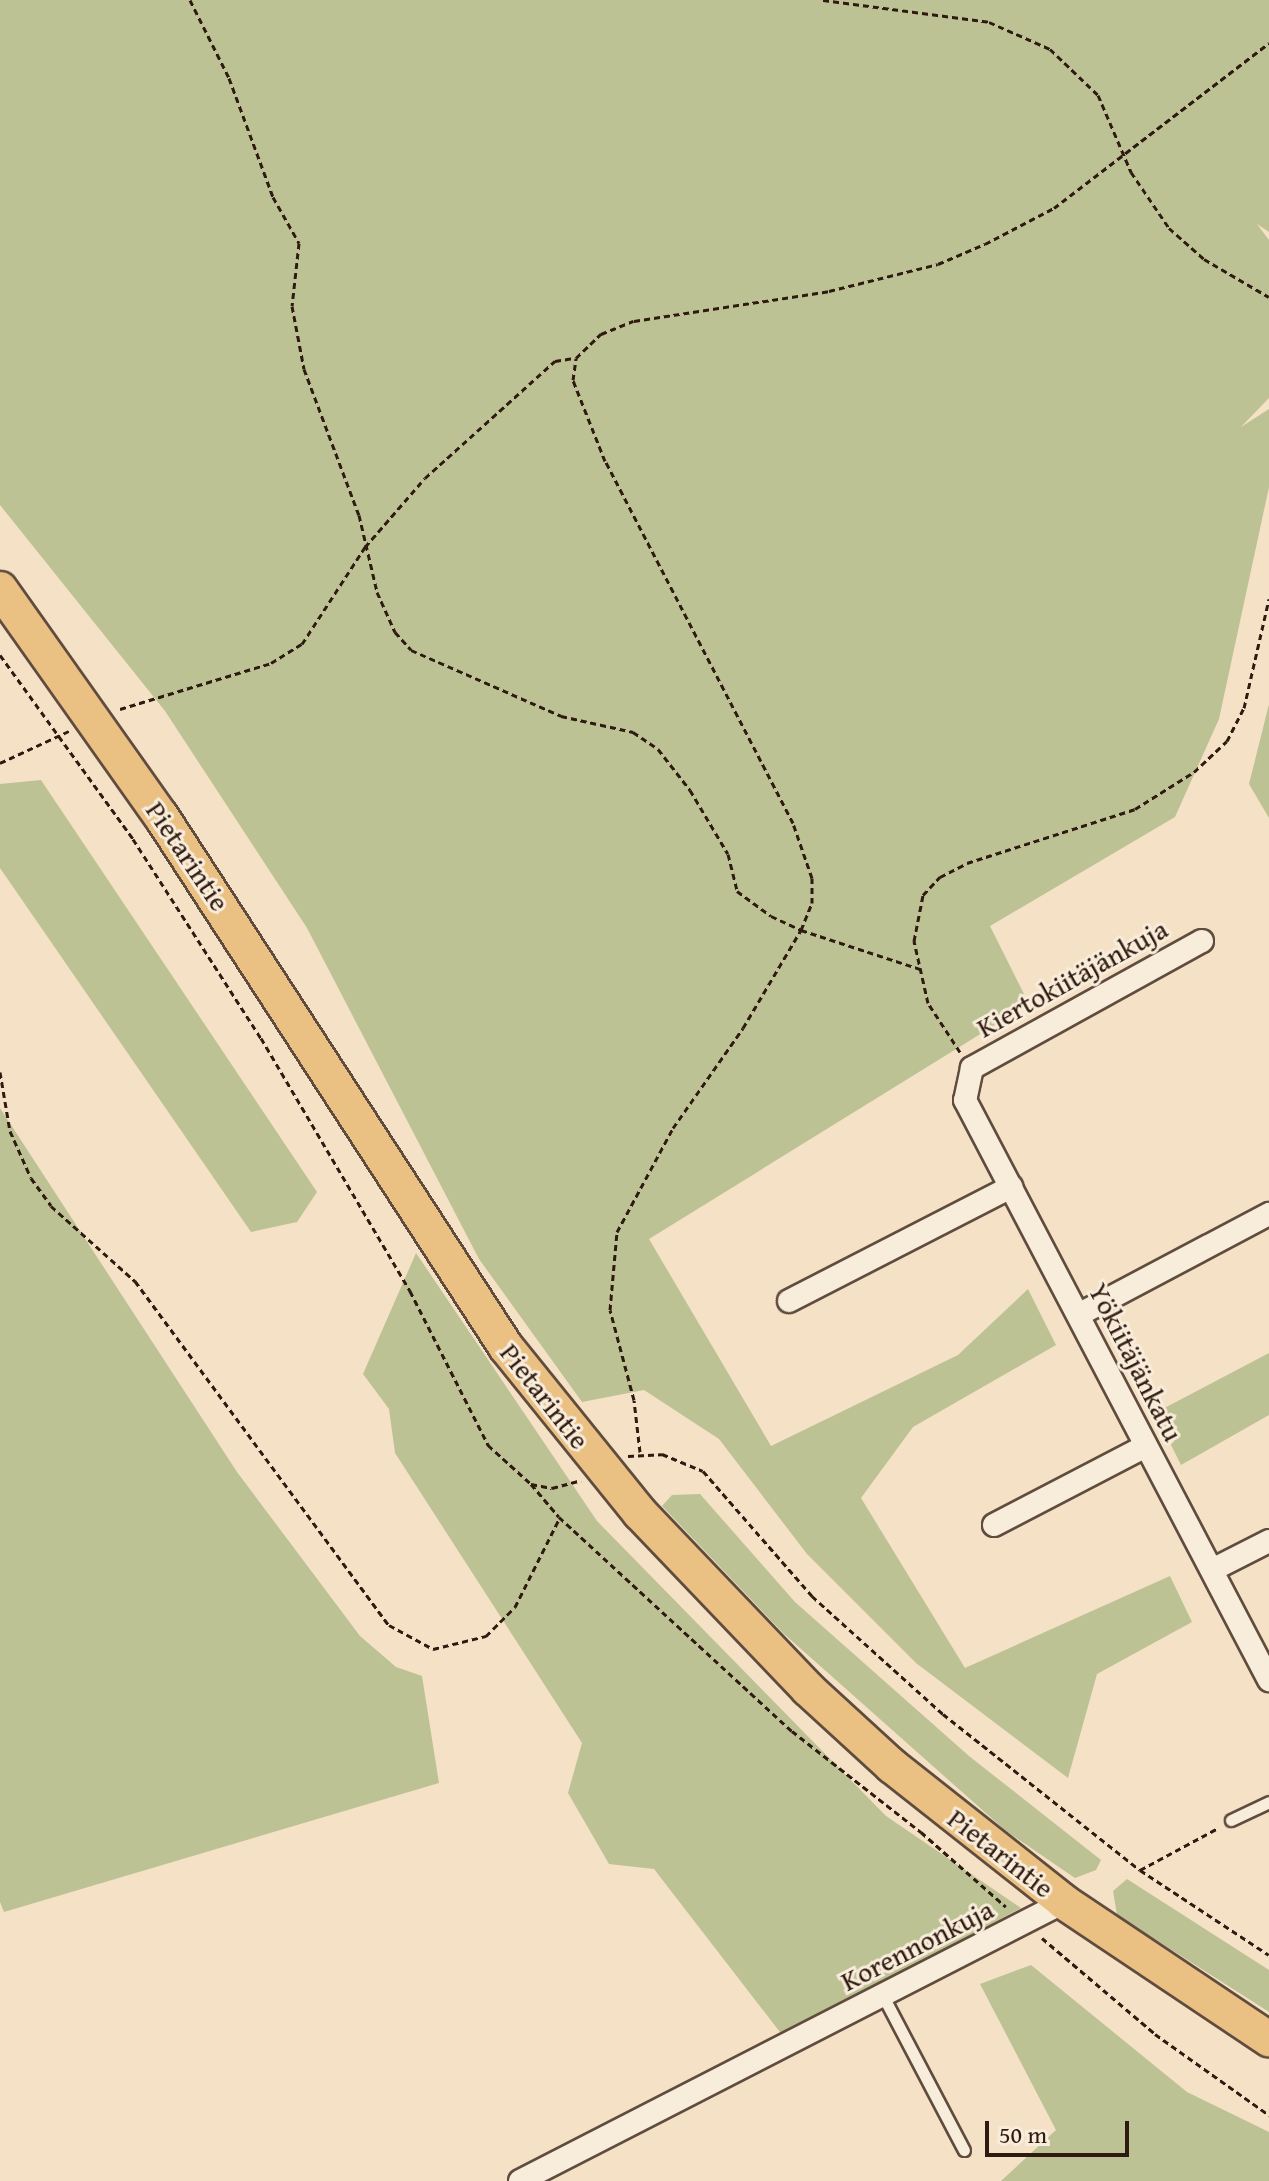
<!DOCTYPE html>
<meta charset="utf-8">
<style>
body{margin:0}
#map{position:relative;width:1269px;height:2181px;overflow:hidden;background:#f5e1c6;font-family:"Gentium Book Plus",serif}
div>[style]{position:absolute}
.green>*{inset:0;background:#bdc294}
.path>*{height:3px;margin-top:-1.5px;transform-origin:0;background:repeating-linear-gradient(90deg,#2e1a10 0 6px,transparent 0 10px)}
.roads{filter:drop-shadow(2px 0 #604c3e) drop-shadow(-2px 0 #604c3e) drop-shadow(0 2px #604c3e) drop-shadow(0 -2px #604c3e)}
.service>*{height:11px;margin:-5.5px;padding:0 5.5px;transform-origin:5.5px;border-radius:5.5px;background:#f8ecda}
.minor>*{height:22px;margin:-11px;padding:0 11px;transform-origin:11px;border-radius:11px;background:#f8ecda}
.primary>*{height:34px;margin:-17px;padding:0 17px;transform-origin:17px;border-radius:17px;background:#eac083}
span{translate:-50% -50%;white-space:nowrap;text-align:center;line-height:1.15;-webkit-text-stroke:6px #f8ecda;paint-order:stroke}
.street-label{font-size:28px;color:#2e1a10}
.scale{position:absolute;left:985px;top:2121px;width:144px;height:36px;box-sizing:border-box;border:4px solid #2e1a10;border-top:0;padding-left:10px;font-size:24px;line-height:28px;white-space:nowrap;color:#2e1a10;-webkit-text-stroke:6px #f8ecda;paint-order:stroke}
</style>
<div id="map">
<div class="green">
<div style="clip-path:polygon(0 0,1269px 0,1269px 232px,1257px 224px,1269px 240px,1269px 398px,1241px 427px,1269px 409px,1269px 487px,1219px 719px,1175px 817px,990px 926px,1029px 1004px,649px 1239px,771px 1446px,958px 1355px,1028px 1289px,1056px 1345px,913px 1427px,861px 1498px,965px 1668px,1170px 1576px,1192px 1622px,1097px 1674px,1068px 1778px,916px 1663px,807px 1554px,719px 1439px,644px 1390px,582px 1402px,479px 1259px,307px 928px,165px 711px,0 505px)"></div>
<div style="clip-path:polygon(1269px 704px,1269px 818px,1249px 784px)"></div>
<div style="clip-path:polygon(41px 780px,317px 1192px,297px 1222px,251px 1232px,0 868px,0 784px)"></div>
<div style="clip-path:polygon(0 1108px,237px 1472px,360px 1636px,396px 1667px,422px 1676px,439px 1783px,4px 1912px,0 1902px)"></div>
<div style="clip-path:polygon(416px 1253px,597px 1521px,886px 1816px,1021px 1908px,783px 2036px,654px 1869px,609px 1864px,568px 1793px,582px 1743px,395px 1453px,389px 1409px,363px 1374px)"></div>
<div style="clip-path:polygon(1269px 1353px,1269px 1415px,1181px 1465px,1155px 1413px)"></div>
<div style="clip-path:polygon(700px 1494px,795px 1602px,969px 1756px,1101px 1860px,1096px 1870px,1075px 1878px,1006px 1831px,783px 1633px,662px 1506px,672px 1495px)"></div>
<div style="clip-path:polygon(1127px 1879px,1269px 1970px,1269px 2012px,1117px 1915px,1113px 1891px)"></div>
<div style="clip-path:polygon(1031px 1965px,1187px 2092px,1269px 2132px,1269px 2181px,1001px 2181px,1056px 2130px,980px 1984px)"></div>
</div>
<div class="path">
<div style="left:190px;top:0;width:87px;rotate:63.4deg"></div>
<div style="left:229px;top:78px;width:127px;rotate:69.7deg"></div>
<div style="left:273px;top:197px;width:53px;rotate:60.5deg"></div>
<div style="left:299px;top:243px;width:63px;rotate:96.3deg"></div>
<div style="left:292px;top:306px;width:64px;rotate:79.2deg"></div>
<div style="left:304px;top:369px;width:156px;rotate:69.4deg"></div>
<div style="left:359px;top:515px;width:79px;rotate:76.8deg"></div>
<div style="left:377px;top:592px;width:44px;rotate:65.8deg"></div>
<div style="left:395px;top:632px;width:24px;rotate:48deg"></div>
<div style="left:411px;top:650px;width:164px;rotate:23.7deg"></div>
<div style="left:561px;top:716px;width:74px;rotate:12.5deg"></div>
<div style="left:633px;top:732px;width:30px;rotate:34deg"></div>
<div style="left:658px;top:749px;width:52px;rotate:52deg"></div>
<div style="left:690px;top:790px;width:74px;rotate:59.3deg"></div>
<div style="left:728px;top:854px;width:38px;rotate:76deg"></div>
<div style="left:737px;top:891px;width:42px;rotate:36.3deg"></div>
<div style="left:771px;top:916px;width:33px;rotate:25deg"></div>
<div style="left:801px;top:930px;width:125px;rotate:18.1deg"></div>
<div style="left:823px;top:0;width:167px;rotate:7.5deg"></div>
<div style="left:989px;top:22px;width:67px;rotate:23.9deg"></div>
<div style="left:1050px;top:49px;width:66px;rotate:43.8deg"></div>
<div style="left:1098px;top:95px;width:84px;rotate:66.8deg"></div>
<div style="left:1131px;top:172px;width:68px;rotate:55.8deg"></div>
<div style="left:1169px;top:228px;width:47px;rotate:41.5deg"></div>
<div style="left:1204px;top:259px;width:75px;rotate:30.3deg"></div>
<div style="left:0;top:655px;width:227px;rotate:54.1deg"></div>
<div style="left:133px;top:839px;width:237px;rotate:57.3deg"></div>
<div style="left:261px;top:1038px;width:294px;rotate:59.5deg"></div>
<div style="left:410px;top:1291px;width:173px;rotate:63.1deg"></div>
<div style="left:488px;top:1445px;width:58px;rotate:42.2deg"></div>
<div style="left:531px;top:1484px;width:21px;rotate:11deg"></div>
<div style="left:552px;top:1488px;width:30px;rotate:-15deg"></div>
<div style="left:120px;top:709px;width:158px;rotate:-16.9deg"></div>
<div style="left:271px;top:663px;width:36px;rotate:-32deg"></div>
<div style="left:302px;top:644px;width:116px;rotate:-57deg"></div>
<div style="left:365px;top:547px;width:91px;rotate:-49deg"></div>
<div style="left:425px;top:478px;width:175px;rotate:-42deg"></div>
<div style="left:555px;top:361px;width:19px;rotate:-9deg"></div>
<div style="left:0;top:763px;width:76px;rotate:-24.9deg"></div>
<div style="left:960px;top:1052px;width:59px;rotate:-123.1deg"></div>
<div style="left:928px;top:1003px;width:64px;rotate:-102.7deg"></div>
<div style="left:914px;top:941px;width:47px;rotate:-78.9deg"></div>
<div style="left:923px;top:895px;width:25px;rotate:-47deg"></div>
<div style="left:940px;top:877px;width:30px;rotate:-27deg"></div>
<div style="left:967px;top:863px;width:176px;rotate:-17.8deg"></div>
<div style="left:1135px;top:809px;width:70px;rotate:-32.1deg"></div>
<div style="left:1194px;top:772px;width:45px;rotate:-43.2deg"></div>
<div style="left:1227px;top:741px;width:37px;rotate:-63deg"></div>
<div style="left:1244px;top:708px;width:112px;rotate:-77.1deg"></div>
<div style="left:0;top:1072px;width:60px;rotate:80.4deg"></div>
<div style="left:10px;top:1131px;width:51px;rotate:65.9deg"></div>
<div style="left:31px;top:1178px;width:34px;rotate:54deg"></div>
<div style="left:51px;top:1206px;width:113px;rotate:41.8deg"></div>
<div style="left:135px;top:1281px;width:428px;rotate:53.6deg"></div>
<div style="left:389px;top:1625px;width:50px;rotate:28.6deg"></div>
<div style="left:433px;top:1649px;width:55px;rotate:-13.8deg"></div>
<div style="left:486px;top:1636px;width:41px;rotate:-45deg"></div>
<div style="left:515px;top:1607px;width:98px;rotate:-63.4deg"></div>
<div style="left:640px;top:1452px;width:52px;rotate:-96.6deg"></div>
<div style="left:634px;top:1400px;width:93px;rotate:-104.9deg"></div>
<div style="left:610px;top:1310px;width:78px;rotate:-84.9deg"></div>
<div style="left:617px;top:1232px;width:118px;rotate:-61.7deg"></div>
<div style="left:673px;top:1128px;width:122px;rotate:-55deg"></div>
<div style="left:743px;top:1028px;width:114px;rotate:-59.4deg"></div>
<div style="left:801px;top:930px;width:29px;rotate:-68deg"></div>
<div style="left:812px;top:903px;width:25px;rotate:-90deg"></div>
<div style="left:812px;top:878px;width:58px;rotate:-109.1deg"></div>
<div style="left:793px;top:823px;width:408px;rotate:-117.4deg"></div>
<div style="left:605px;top:461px;width:87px;rotate:-111.6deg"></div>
<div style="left:573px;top:380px;width:22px;rotate:-82deg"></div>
<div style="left:576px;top:358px;width:35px;rotate:-44deg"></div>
<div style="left:601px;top:334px;width:35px;rotate:-22deg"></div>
<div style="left:634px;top:321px;width:197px;rotate:-8.7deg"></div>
<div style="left:829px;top:291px;width:112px;rotate:-13.9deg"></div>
<div style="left:938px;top:264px;width:51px;rotate:-23.1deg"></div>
<div style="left:985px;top:244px;width:78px;rotate:-27.6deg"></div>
<div style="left:1054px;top:208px;width:271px;rotate:-37.5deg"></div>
<div style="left:628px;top:1456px;width:34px;rotate:-3deg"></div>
<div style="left:662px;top:1454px;width:44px;rotate:22.5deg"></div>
<div style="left:703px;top:1471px;width:166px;rotate:48.9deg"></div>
<div style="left:812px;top:1596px;width:176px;rotate:42deg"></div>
<div style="left:943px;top:1714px;width:251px;rotate:38.4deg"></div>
<div style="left:1140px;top:1870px;width:154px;rotate:33.4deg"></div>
<div style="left:531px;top:1484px;width:43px;rotate:49.7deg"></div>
<div style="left:559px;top:1517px;width:316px;rotate:42.6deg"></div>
<div style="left:792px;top:1731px;width:164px;rotate:38.1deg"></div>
<div style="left:921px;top:1832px;width:113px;rotate:41.4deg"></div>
<div style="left:1140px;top:1870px;width:89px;rotate:-28.3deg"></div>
<div style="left:1042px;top:1938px;width:148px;rotate:40.3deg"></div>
<div style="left:1155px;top:2034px;width:140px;rotate:35.4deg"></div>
</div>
<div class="roads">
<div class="service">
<div style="left:1231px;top:1820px;width:42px;rotate:-25.3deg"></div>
<div style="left:883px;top:1996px;width:174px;rotate:62.3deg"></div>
</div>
<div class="minor">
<div style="left:1202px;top:941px;width:263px;rotate:151.1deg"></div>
<div style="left:972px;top:1068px;width:33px;rotate:102deg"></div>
<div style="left:965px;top:1100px;width:655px;rotate:62.34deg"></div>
<div style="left:789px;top:1301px;width:250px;rotate:-27.2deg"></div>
<div style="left:1080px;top:1314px;width:214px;rotate:-27.9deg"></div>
<div style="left:994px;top:1525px;width:169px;rotate:-27.5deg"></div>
<div style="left:1212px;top:1570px;width:64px;rotate:-27deg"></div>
<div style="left:520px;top:2181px;width:611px;rotate:-27.15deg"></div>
</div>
<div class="primary">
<div style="left:0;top:589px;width:278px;rotate:54.7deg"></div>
<div style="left:161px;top:816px;width:633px;rotate:56.99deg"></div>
<div style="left:506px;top:1347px;width:213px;rotate:51.1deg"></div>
<div style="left:640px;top:1513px;width:243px;rotate:46.3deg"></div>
<div style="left:808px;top:1689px;width:114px;rotate:42.5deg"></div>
<div style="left:892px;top:1766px;width:219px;rotate:38.3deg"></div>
<div style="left:1064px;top:1902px;width:247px;rotate:33.8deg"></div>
</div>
</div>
<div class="street-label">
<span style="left:188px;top:856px;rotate:56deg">Pietarintie</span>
<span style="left:1072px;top:978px;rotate:-29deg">Kiertokiitäjänkuja</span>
<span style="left:1136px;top:1362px;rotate:63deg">Yökiitäjänkatu</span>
<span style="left:545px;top:1396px;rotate:52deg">Pietarintie</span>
<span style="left:1001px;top:1853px;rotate:38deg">Pietarintie</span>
<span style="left:917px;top:1945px;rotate:-27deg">Korennonkuja</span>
</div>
<div class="scale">50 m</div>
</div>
